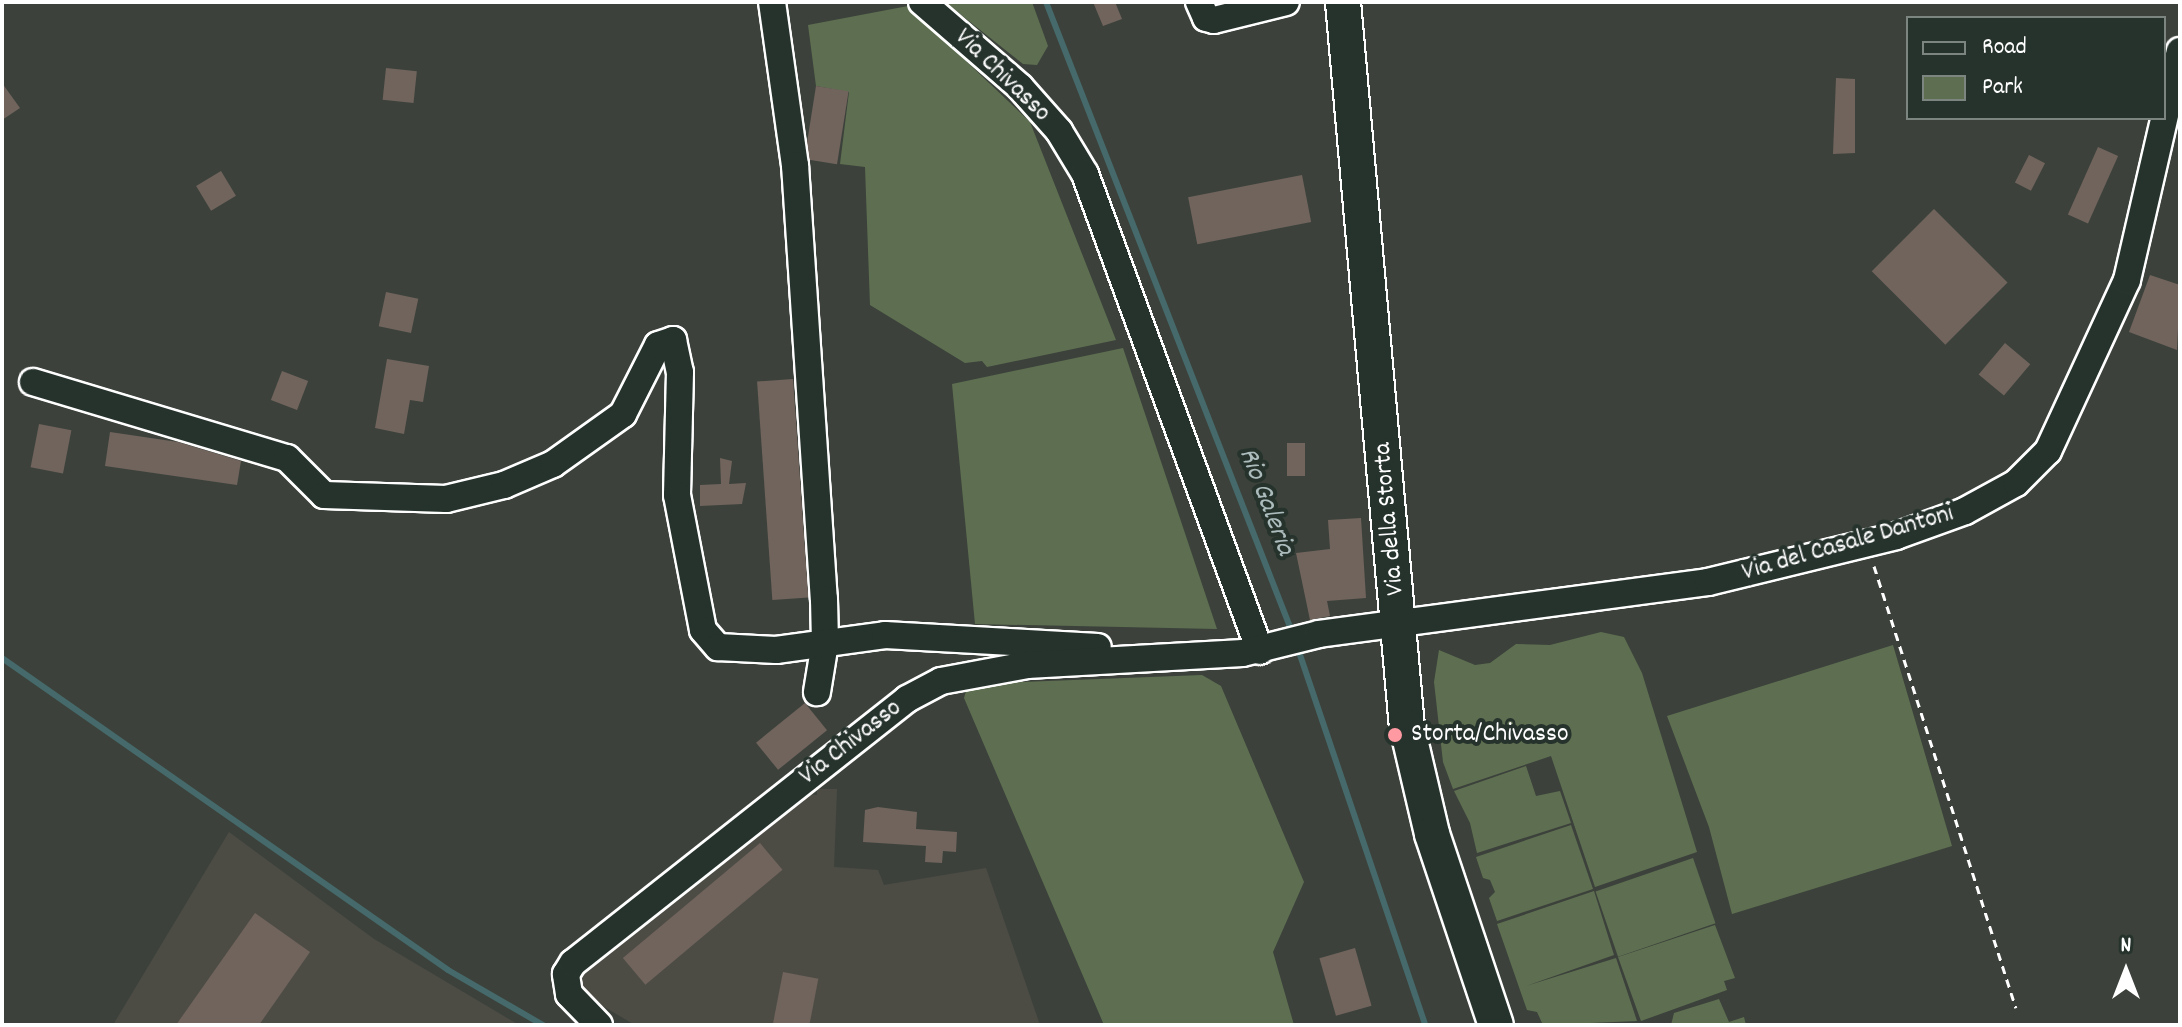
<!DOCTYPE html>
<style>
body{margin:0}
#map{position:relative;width:2182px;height:1027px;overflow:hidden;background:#3c423b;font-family:Dekko,sans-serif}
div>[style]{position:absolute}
.built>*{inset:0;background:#4c4c45}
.green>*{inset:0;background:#5e6f51;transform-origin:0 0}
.stream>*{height:6px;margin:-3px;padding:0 3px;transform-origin:3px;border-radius:3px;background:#466a6b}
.building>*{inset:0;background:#71645d;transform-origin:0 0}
.path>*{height:3px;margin-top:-1.5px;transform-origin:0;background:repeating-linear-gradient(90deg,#fff 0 8px,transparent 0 14px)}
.roads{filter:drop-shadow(2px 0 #fff) drop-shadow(-2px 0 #fff) drop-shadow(0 2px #fff) drop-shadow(0 -2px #fff)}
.minor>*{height:26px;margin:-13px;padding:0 13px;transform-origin:13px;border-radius:13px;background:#26332d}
.major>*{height:34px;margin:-17px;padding:0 17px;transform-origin:17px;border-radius:17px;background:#26332d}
.dots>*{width:22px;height:22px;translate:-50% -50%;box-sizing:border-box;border:4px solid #26332d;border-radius:50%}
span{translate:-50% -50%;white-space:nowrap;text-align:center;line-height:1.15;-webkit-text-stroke:8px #26332d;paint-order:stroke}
.street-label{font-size:26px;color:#fff}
.poi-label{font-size:26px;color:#fff}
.left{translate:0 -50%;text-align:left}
.water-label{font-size:28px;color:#acbcbc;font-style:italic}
.frame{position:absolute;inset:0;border:4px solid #fff;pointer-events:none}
.legend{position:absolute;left:1906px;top:16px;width:260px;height:104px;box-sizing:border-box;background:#26332d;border:2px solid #7d8581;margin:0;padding:10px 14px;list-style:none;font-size:24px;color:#fff}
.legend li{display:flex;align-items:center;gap:16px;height:40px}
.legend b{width:40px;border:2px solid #7d8581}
.north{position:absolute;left:2086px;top:931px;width:80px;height:80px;-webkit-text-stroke:6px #26332d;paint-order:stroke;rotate:0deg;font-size:22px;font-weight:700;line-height:32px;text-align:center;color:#fff}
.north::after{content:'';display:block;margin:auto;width:28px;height:36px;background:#fff;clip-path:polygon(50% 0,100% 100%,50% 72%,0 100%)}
</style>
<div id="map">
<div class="built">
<div style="clip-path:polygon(817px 789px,837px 789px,834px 867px,878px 870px,884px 885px,986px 868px,1040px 1025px,635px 1025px,579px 992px,573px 983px,580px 969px,801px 793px,817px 795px)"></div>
<div style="clip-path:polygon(229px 832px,374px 939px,519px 1025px,113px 1025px)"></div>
</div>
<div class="green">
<div style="clip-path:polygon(945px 2px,1032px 2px,1048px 46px,1037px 65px,1023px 64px)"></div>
<div style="clip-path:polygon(908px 6px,1030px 122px,1116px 340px,987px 367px,982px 361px,965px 363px,870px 305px,865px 167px,840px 164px,849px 92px,816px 86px,808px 25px)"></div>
<div style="clip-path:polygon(1123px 348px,1217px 629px,975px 624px,952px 384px)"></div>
<div style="clip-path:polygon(1601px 632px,1624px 637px,1642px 673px,1697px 852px,1595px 887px,1551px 756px,1453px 789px,1443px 762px,1434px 682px,1439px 650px,1475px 665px,1490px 663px,1516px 644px,1550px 645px)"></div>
<div style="clip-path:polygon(1893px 645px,1952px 846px,1732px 914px,1709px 827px,1667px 716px)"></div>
<div style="clip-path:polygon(1202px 675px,1221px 686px,1304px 882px,1273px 952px,1294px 1025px,1104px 1025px,964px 698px,968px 684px)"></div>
<div style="clip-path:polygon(1526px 766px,1536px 796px,1560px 791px,1571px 823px,1477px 853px,1470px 823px,1454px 791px)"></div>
<div style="clip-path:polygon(1571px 825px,1593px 889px,1497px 921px,1489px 898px,1495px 892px,1490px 880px,1483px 878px,1476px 857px)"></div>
<div style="left:1693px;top:858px;width:69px;height:103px;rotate:71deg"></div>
<div style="clip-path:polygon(1594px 891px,1614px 955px,1526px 986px,1616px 958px,1637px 1021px,1543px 1025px,1537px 1012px,1527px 1010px,1497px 924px)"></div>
<div style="clip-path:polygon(1715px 925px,1735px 978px,1724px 981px,1727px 990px,1641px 1021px,1618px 957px)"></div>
<div style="clip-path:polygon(1719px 999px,1729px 1022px,1744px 1017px,1746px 1025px,1671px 1025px,1674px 1013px)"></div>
</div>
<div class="stream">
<div style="left:1046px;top:2px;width:676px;rotate:68.67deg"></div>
<div style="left:1297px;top:646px;width:400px;rotate:71.3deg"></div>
<div style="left:2px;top:658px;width:544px;rotate:34.97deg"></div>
<div style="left:448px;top:970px;width:110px;rotate:30.1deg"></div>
</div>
<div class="building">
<div style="clip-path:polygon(1093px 2px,1115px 2px,1122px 19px,1103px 26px)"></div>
<div style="left:386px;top:68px;width:31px;height:32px;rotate:6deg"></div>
<div style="clip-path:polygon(1836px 78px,1855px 79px,1855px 153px,1833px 154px)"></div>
<div style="clip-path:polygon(2px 83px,20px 108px,2px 120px)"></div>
<div style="left:816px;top:86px;width:33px;height:74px;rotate:9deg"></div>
<div style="left:2098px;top:147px;width:22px;height:74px;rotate:24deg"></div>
<div style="left:2029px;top:155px;width:18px;height:31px;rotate:27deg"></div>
<div style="left:221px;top:171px;width:29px;height:29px;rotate:59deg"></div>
<div style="left:1302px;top:175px;width:48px;height:116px;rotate:79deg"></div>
<div style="left:1934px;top:209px;width:104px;height:88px;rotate:45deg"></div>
<div style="clip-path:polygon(2150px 275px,2180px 285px,2177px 350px,2129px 332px)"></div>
<div style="left:386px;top:292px;width:33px;height:35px;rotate:12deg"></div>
<div style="left:2005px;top:343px;width:33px;height:41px;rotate:40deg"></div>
<div style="clip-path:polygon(387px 359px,429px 366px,423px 402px,410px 400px,404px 434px,375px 428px)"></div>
<div style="left:282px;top:371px;width:28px;height:31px;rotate:21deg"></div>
<div style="left:793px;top:379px;width:219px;height:36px;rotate:86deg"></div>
<div style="left:39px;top:424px;width:33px;height:44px;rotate:11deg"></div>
<div style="clip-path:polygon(110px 432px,178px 442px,241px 461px,237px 485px,105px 466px)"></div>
<div style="left:1287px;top:443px;width:18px;height:33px"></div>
<div style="clip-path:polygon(720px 458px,732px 461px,729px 484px,746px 483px,742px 504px,700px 506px,700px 485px,721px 484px)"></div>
<div style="clip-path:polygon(1361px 518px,1366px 598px,1327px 601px,1330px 616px,1310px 620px,1296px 553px,1330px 549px,1328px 520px)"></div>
<div style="left:805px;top:703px;width:35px;height:63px;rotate:51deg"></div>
<div style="clip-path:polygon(878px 807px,917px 812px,916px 829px,957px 832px,956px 852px,943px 851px,942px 863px,925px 862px,926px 846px,863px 842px,865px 810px)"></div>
<div style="left:760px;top:843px;width:35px;height:179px;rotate:50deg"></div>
<div style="clip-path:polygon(255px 913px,310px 952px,259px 1025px,176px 1025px)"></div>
<div style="left:1355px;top:948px;width:60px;height:37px;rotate:74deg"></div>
<div style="left:783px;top:972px;width:36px;height:54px;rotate:11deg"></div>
</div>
<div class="path">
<div style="left:1874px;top:566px;width:464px;rotate:72.2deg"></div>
</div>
<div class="roads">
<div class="minor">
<div style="left:772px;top:2px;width:165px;rotate:82deg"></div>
<div style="left:795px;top:165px;width:435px;rotate:86.2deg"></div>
<div style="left:824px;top:599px;width:44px;rotate:88.7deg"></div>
<div style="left:825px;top:643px;width:50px;rotate:99.3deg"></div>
<div style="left:922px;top:2px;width:130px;rotate:40.9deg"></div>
<div style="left:1020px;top:87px;width:59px;rotate:48.4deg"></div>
<div style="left:1059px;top:131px;width:50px;rotate:58.8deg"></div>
<div style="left:1085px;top:174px;width:508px;rotate:69.85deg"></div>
<div style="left:1199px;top:2px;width:17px;rotate:66deg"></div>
<div style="left:1206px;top:18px;width:8px;rotate:14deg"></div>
<div style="left:1214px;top:20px;width:74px;rotate:-14deg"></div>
<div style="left:33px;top:382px;width:265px;rotate:16.7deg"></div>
<div style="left:287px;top:458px;width:52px;rotate:45deg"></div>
<div style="left:324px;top:495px;width:122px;rotate:1.9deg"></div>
<div style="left:446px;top:499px;width:60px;rotate:-13.6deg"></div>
<div style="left:504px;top:485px;width:53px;rotate:-23.2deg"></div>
<div style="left:553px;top:464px;width:86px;rotate:-35.5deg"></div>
<div style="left:623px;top:414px;width:77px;rotate:-63.1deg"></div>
<div style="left:658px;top:345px;width:16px;rotate:-18deg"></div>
<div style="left:673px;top:340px;width:33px;rotate:78deg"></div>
<div style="left:680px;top:372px;width:123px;rotate:91.4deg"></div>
<div style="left:677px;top:495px;width:137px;rotate:79.1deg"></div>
<div style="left:703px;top:630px;width:23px;rotate:49deg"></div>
<div style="left:718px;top:647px;width:58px;rotate:3deg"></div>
<div style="left:776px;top:650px;width:110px;rotate:-7.8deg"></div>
<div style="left:885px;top:635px;width:213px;rotate:3.2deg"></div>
<div style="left:599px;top:1025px;width:43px;rotate:-134.1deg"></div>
<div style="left:569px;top:994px;width:20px;rotate:-99deg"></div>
<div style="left:566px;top:974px;width:13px;rotate:-58deg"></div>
<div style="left:573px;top:963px;width:426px;rotate:-38.3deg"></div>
<div style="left:907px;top:699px;width:38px;rotate:-28deg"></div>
<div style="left:941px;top:681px;width:87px;rotate:-10.5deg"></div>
<div style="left:1027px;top:665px;width:216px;rotate:-3.2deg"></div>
<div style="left:1243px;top:653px;width:78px;rotate:-14deg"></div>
<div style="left:1319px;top:634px;width:392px;rotate:-7.6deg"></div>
<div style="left:1708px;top:582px;width:194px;rotate:-13.7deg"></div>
<div style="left:1896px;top:536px;width:73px;rotate:-19.9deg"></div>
<div style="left:1965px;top:511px;width:58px;rotate:-28.8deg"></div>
<div style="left:2016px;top:483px;width:45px;rotate:-45deg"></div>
<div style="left:2048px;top:451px;width:188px;rotate:-65.2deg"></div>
<div style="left:2127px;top:280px;width:235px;rotate:-77deg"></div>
</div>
<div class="major">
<div style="left:1343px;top:2px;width:728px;rotate:84.96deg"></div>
<div style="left:1407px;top:727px;width:110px;rotate:76.8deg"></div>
<div style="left:1432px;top:834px;width:201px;rotate:71.5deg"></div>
</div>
</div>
<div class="dots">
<div style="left:1395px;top:735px;background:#ff9aa2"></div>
</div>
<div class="street-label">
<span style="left:1002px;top:76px;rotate:44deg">Via Chivasso</span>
<span style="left:1390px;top:519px;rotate:-95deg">Via della Storta</span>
<span style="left:1848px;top:544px;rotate:-16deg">Via del Casale Dantoni</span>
<span style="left:851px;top:743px;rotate:-38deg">Via Chivasso</span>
</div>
<div class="poi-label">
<span class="left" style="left:1411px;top:735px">Storta/Chivasso</span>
</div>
<div class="water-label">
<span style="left:1265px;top:502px;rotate:69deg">Rio Galeria</span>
</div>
<div class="frame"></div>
<ul class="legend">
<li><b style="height:10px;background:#26332d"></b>Road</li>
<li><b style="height:22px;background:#5e6f51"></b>Park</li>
</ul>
<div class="north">N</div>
</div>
